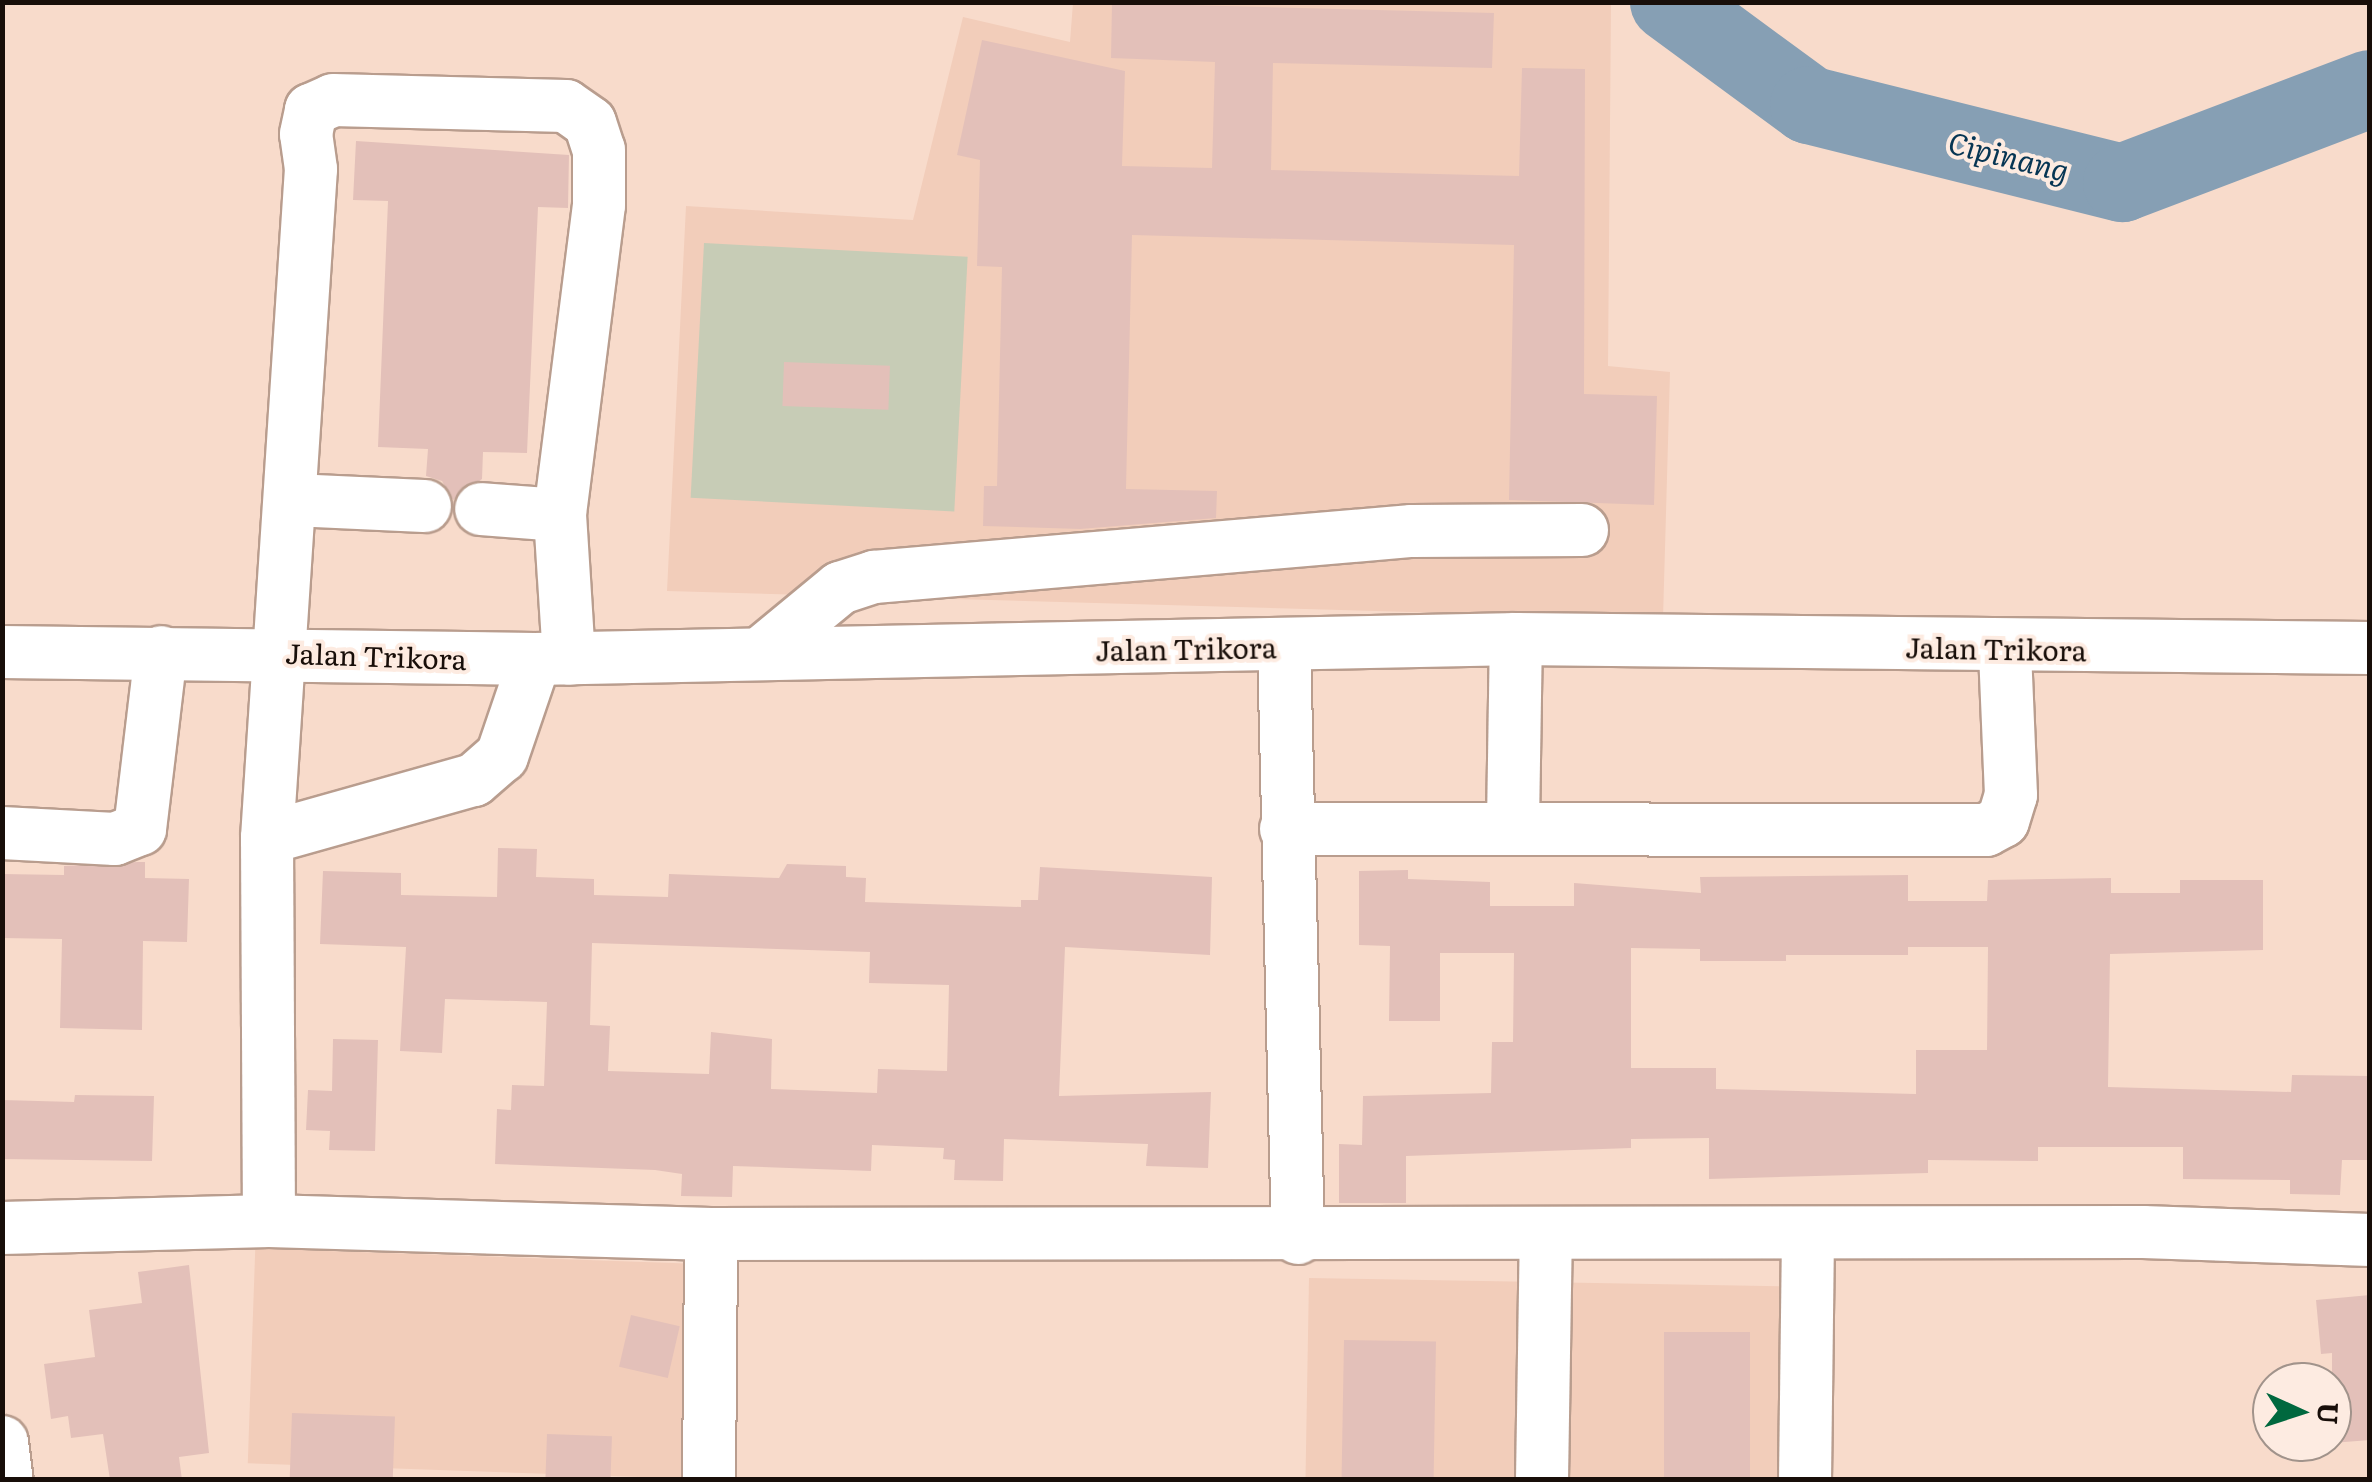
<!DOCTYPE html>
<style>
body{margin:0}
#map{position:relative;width:2372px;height:1482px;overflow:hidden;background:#f8dbcb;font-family:Literata,serif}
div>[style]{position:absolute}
.built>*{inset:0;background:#f2cdba;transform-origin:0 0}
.green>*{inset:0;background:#c7ccb6;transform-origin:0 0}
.river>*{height:78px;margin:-39px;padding:0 39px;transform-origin:39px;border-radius:39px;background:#869fb4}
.building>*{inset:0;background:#e3c0b9;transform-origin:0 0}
.roads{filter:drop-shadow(2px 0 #b99d8e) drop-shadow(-2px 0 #b99d8e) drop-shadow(0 2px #b99d8e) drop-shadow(0 -2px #b99d8e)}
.minor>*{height:52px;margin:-26px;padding:0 26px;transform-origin:26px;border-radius:26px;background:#fff}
span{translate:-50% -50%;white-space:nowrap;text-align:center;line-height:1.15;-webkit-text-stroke:8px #fdebe1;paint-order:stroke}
.street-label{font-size:28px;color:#180e09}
.water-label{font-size:30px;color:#063553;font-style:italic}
.frame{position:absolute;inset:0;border:5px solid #180e09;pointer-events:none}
.north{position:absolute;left:2252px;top:1362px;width:100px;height:100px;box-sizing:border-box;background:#fdebe1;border:2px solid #a1938b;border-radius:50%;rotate:93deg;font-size:28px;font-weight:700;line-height:40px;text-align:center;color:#180e09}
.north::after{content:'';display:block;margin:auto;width:35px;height:45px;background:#00683e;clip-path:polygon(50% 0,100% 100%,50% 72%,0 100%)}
</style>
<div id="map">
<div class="built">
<div style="clip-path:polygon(1073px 3px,1611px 3px,1608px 366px,1670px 372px,1663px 619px,667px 591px,686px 206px,913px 220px,963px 17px,1070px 42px)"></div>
<div style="left:701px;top:1264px;width:215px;height:446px;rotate:92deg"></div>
<div style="left:1309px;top:1278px;width:510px;height:201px;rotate:1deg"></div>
</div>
<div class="green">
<div style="left:704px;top:243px;width:264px;height:255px;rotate:3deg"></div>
</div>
<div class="river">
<div style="left:1669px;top:2px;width:174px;rotate:36.3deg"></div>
<div style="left:1809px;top:105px;width:323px;rotate:14deg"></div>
<div style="left:2122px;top:183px;width:265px;rotate:-20.8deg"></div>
</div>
<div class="building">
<div style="clip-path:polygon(1112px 3px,1494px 13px,1492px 68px,1273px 63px,1271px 170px,1519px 176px,1522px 68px,1585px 69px,1584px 394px,1657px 396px,1654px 505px,1509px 500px,1514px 245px,1132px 235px,1126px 489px,1217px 491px,1216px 518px,1080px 529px,983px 526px,984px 486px,997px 486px,1002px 267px,977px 266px,980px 160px,957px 155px,982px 40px,1125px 71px,1122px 166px,1212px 168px,1215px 62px,1111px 58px)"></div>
<div style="clip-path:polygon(356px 141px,569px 155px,568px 208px,538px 207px,527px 453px,483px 452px,482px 479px,453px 500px,442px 481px,426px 476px,428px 449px,378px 447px,388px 201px,353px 200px)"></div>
<div style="left:784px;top:362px;width:106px;height:44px;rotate:2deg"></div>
<div style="clip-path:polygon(evenodd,498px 848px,537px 849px,536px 877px,594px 879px,594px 895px,668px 897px,669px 874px,779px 878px,787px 864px,846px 866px,846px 877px,866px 878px,865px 902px,1021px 907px,1021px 900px,1038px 900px,1040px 867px,1212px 877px,1210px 955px,1065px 947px,1059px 1096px,1211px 1092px,1208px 1168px,1146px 1166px,1148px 1144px,1004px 1139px,1003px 1181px,954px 1180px,955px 1160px,943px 1159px,944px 1148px,872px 1145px,871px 1171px,733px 1166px,732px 1197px,681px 1196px,682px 1174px,655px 1170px,495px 1164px,497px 1109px,511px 1110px,512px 1085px,544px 1086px,547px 1002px,445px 999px,442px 1053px,400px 1051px,406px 947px,320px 944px,323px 871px,401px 873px,401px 895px,497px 897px,498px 848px,592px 943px,870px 952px,869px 983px,949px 985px,947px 1071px,878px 1069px,877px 1093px,771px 1089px,772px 1039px,711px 1032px,709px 1074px,608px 1071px,610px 1026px,590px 1025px,592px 943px)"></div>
<div style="clip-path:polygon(138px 862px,145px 862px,145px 878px,189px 879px,187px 942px,143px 941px,142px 1030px,60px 1028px,62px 939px,2px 938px,2px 874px,64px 875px,64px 866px)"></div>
<div style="clip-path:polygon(evenodd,1408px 870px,1408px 879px,1490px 882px,1490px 906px,1574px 906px,1574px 883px,1701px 893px,1700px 877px,1908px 875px,1908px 901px,1987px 901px,1988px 880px,2111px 878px,2111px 893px,2180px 893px,2180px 880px,2263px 880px,2263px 950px,2110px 954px,2108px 1087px,2291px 1092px,2292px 1075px,2370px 1076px,2370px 1160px,2342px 1160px,2340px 1195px,2290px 1194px,2290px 1180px,2183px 1179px,2183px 1147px,2038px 1147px,2038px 1161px,1928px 1160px,1928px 1173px,1709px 1179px,1709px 1138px,1631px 1139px,1631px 1148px,1406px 1156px,1406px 1203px,1339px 1203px,1339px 1144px,1362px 1145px,1363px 1096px,1491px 1093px,1492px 1042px,1513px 1042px,1514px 953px,1440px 953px,1440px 1021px,1389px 1021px,1390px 946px,1359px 945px,1359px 871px,1408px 870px,1908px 947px,1988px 947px,1987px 1050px,1916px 1050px,1916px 1094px,1716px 1089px,1716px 1068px,1631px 1068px,1631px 948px,1700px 949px,1700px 961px,1786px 961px,1786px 955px,1908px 955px,1908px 947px)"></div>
<div style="clip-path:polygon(333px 1039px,378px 1040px,375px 1151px,329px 1150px,330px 1131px,306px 1130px,308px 1090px,332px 1091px)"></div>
<div style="clip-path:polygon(75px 1095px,154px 1096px,152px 1161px,2px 1159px,2px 1100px,74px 1102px)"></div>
<div style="clip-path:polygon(189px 1265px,209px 1453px,179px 1457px,182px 1480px,110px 1480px,103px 1434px,71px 1438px,68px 1416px,51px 1419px,44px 1364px,95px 1357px,89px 1310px,142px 1303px,138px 1272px)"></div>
<div style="clip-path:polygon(2370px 1295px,2370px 1440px,2332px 1443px,2332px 1353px,2321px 1354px,2316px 1300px)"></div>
<div style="left:631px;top:1315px;width:50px;height:53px;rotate:13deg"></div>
<div style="left:1664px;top:1332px;width:86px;height:148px"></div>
<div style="left:1344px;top:1340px;width:92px;height:140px;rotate:1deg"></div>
<div style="left:292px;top:1413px;width:103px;height:67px;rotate:2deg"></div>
<div style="left:547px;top:1434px;width:65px;height:46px;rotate:2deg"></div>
</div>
<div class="roads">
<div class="minor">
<div style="left:292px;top:500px;width:133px;rotate:2.6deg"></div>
<div style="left:560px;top:515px;width:144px;rotate:86.4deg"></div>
<div style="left:1284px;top:646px;width:592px;rotate:88.65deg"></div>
<div style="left:2px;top:652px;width:533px;rotate:0.75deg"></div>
<div style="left:535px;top:659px;width:981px;rotate:-1.17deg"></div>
<div style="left:1516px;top:639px;width:854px;rotate:0.6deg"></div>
<div style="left:760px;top:654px;width:104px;rotate:-39.5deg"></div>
<div style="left:840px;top:588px;width:36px;rotate:-18deg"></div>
<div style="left:874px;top:577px;width:540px;rotate:-4.89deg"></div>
<div style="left:1412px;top:531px;width:170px;rotate:-0.3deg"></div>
<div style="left:1513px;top:824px;width:185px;rotate:-89.1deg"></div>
<div style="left:1286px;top:829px;width:700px;rotate:0.08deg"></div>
<div style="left:1986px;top:830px;width:19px;rotate:-28deg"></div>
<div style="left:2003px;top:821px;width:27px;rotate:-73deg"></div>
<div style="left:2011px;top:795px;width:146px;rotate:-92.4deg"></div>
<div style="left:2px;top:833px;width:113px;rotate:3deg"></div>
<div style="left:115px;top:839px;width:27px;rotate:-22deg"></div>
<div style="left:140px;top:829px;width:178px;rotate:-83.2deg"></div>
<div style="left:267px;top:838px;width:215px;rotate:-15.7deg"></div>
<div style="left:474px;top:780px;width:37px;rotate:-41deg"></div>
<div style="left:502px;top:756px;width:102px;rotate:-71.2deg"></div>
<div style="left:269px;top:1221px;width:383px;rotate:-90.3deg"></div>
<div style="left:267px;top:838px;width:670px;rotate:-86.24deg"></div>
<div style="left:311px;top:169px;width:35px;rotate:-98deg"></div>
<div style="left:306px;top:134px;width:25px;rotate:-78deg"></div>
<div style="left:311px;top:110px;width:24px;rotate:-24deg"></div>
<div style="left:333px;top:100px;width:233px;rotate:1.5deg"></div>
<div style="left:566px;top:106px;width:29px;rotate:35deg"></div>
<div style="left:590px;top:123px;width:28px;rotate:72deg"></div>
<div style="left:599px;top:150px;width:55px;rotate:90deg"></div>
<div style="left:599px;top:205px;width:312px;rotate:97.2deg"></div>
<div style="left:560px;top:515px;width:79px;rotate:-175.7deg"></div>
<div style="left:2px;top:1228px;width:267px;rotate:-1.5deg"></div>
<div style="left:269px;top:1221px;width:442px;rotate:1.7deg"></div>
<div style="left:711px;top:1234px;width:1432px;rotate:-0.08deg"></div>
<div style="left:2143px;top:1232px;width:227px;rotate:2deg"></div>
<div style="left:2px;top:1442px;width:38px;rotate:83deg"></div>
<div style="left:709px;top:1480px;width:246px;rotate:-89.5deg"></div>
<div style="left:1542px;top:1480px;width:246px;rotate:-89.1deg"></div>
<div style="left:1805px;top:1480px;width:247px;rotate:-89.3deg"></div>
</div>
</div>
<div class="street-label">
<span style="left:1186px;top:648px;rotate:-1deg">Jalan Trikora</span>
<span style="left:1996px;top:648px;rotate:1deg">Jalan Trikora</span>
<span style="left:376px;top:655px;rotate:2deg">Jalan Trikora</span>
</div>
<div class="water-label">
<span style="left:2009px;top:155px;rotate:14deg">Cipinang</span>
</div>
<div class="frame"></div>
<div class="north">U</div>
</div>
